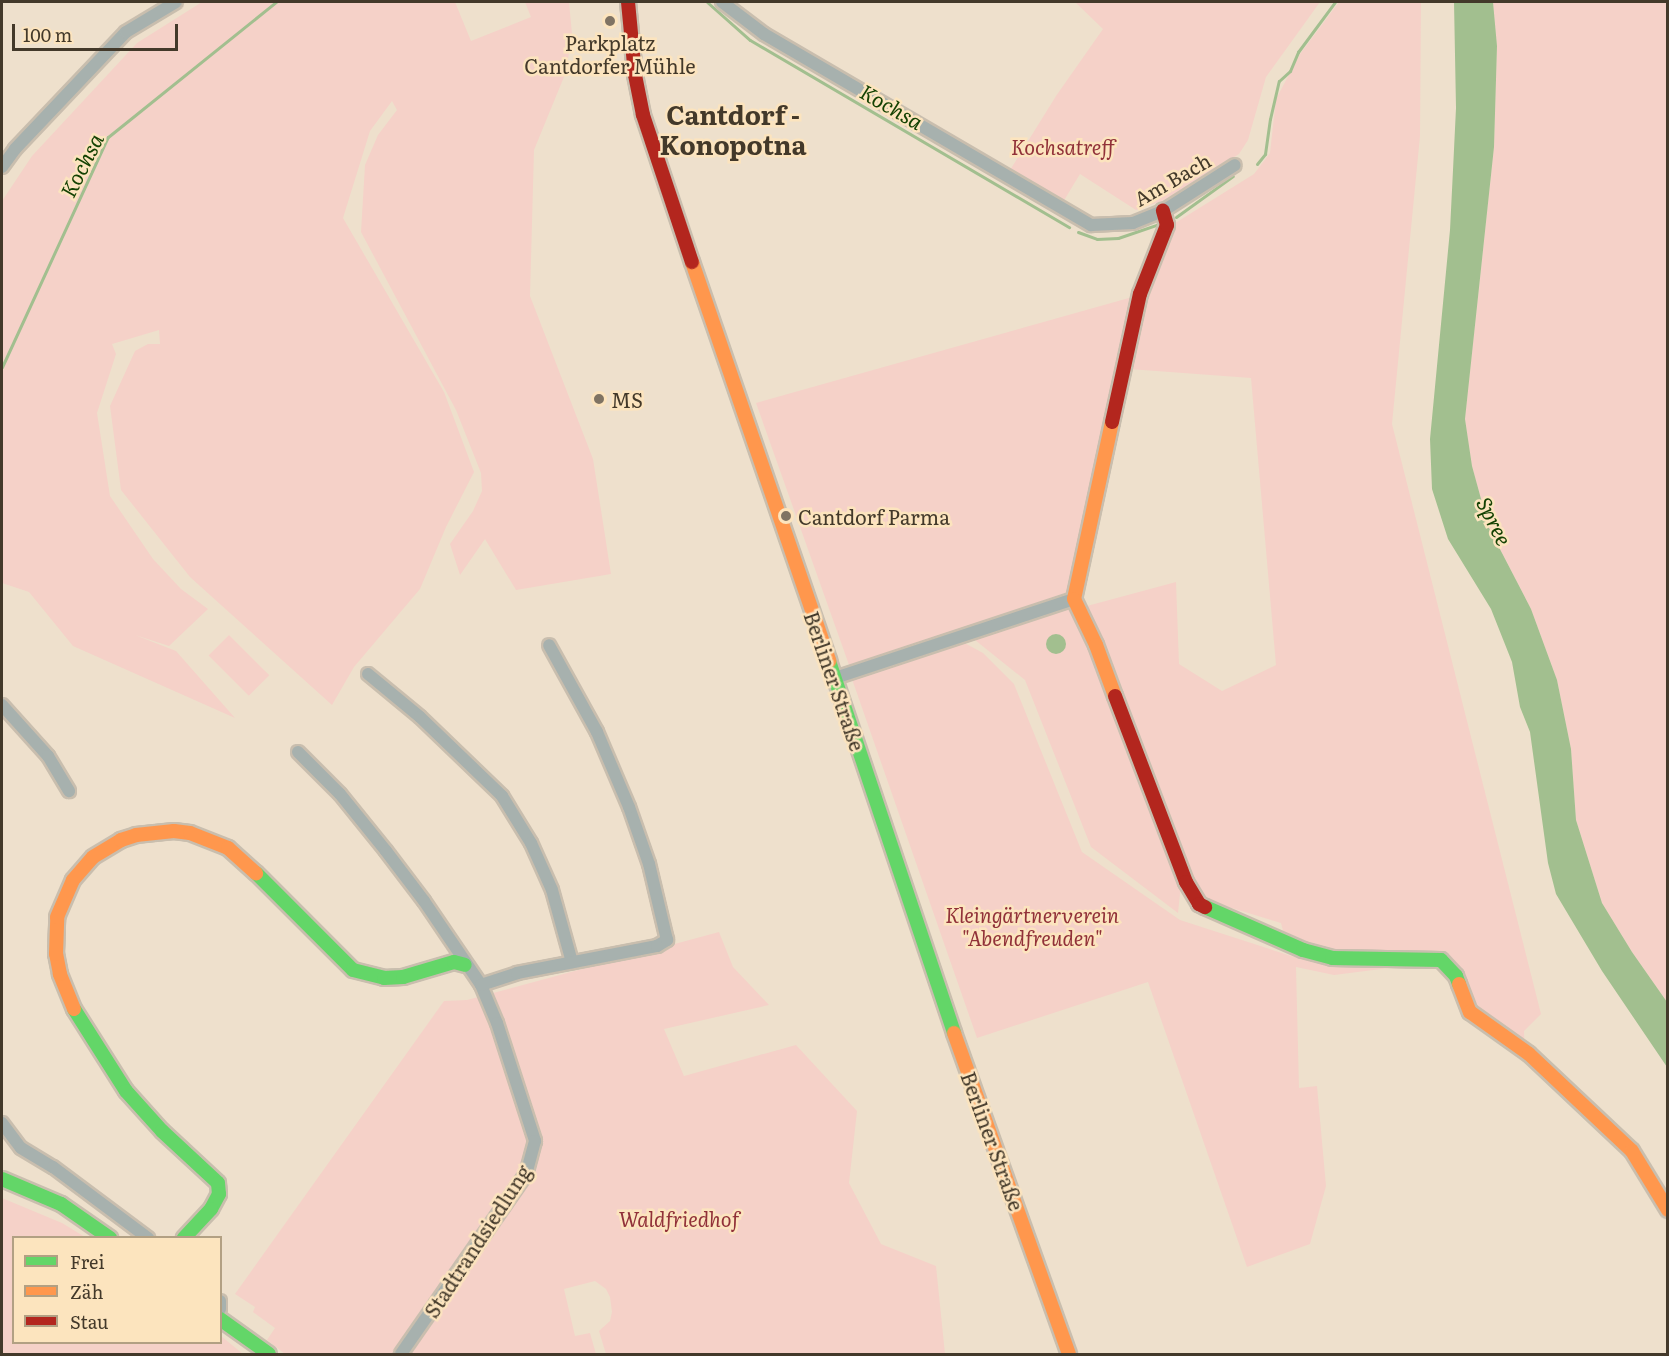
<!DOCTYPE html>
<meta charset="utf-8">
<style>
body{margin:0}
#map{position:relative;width:1669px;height:1356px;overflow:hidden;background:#eee0cc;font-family:Literata,serif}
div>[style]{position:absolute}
.green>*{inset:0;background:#f5d1c8;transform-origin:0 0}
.water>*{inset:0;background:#a2bf8f}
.round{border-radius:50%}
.stream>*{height:3px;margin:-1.5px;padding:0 1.5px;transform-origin:1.5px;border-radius:1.5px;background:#a2bf8f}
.roads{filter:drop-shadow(2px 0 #c9beae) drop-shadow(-2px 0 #c9beae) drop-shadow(0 2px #c9beae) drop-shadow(0 -2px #c9beae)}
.street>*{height:12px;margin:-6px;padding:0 6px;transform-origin:6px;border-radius:6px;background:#a7b1ae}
.fast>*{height:14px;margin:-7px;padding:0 7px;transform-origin:7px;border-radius:7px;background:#63d668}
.slow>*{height:14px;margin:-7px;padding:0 7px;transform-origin:7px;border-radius:7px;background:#ff974d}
.jam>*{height:14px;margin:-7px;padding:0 7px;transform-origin:7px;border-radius:7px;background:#b3261e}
.dots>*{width:16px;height:16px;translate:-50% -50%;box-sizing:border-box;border:3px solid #fce4be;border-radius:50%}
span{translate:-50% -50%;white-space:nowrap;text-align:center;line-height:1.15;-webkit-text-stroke:5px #fce4be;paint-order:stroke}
.poi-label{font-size:20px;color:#43392a}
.left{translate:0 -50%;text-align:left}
.park-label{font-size:20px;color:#913139;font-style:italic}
.street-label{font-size:20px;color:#43392a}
.water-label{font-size:21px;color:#144203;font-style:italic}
.district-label{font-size:26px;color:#43392a;font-weight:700}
.frame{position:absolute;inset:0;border:3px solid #43392a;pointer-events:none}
.legend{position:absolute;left:12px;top:1236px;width:210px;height:108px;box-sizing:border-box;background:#fce4be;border:2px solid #b2a083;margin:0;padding:8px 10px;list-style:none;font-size:18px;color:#43392a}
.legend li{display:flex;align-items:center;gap:12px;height:30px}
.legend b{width:30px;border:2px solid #b2a083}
.scale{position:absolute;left:12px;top:24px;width:166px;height:27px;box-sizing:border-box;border:3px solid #43392a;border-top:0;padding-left:8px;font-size:18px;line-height:21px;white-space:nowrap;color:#43392a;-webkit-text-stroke:4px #fce4be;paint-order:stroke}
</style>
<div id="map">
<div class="green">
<div style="clip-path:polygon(202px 2px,455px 2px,471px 41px,531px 17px,525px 2px,569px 2px,572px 34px,566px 72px,534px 150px,530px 296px,593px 459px,611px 574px,516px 590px,485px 539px,460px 575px,450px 544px,473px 511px,482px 491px,481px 473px,456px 410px,361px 232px,365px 165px,378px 135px,397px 110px,392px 101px,370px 131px,343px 218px,444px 392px,474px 472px,446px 527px,420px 589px,354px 667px,332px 705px,190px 577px,121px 490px,110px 406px,135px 351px,148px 344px,160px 344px,159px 330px,112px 344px,116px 354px,97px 413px,110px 496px,153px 559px,181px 589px,208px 609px,169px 646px,135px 635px,176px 651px,235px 718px,73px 646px,29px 592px,2px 583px,2px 201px,32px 156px,137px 43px)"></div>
<div style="clip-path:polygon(1075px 2px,1320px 2px,1266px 77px,1248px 140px,1239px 154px,1173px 197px,1136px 210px,1080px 174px,1060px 207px,1007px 175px,1056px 96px,1103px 29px)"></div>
<div style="clip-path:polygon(1339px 2px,1421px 2px,1420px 136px,1392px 424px,1541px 1014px,1524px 1031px,1525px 1059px,1466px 1013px,1453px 977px,1436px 962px,1334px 975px,1296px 967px,1299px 1088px,1317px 1086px,1326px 1186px,1310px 1244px,1247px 1267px,1148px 982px,977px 1038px,852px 679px,959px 640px,983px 653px,1014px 684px,1082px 852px,1180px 920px,1294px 957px,1288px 950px,1281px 923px,1202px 899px,1189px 877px,1104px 640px,1087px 606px,1176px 582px,1179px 664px,1222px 691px,1276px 665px,1251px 378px,1129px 369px,1148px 291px,1172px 225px,1254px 174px,1270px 153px,1276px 99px,1300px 54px)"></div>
<div style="clip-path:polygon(1493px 2px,1667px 2px,1667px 1002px,1632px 952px,1602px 903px,1576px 820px,1571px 749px,1557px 680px,1531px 609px,1489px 528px,1472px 466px,1465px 419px,1494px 147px,1497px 46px)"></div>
<div style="clip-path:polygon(1136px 296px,1069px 594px,849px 665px,756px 403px)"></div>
<div style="clip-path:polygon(1062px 607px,1070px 608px,1077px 613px,1181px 884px,1178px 913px,1091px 847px,1025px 680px,970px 636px)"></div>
<div style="left:229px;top:635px;width:57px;height:29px;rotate:45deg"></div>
<div style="clip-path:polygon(719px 932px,733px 967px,769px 1005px,664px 1029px,684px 1076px,796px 1045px,857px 1111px,849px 1183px,881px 1244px,936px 1266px,945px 1354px,606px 1354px,599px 1331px,610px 1321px,612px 1312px,610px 1297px,606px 1289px,595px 1281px,564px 1289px,575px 1336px,590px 1333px,596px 1354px,285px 1354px,267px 1340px,275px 1328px,253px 1312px,255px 1307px,235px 1294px,444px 1001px,467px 1000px)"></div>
<div style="clip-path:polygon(2px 1198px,62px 1223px,85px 1237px,14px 1238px,14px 1342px,220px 1342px,221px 1336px,243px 1354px,2px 1354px)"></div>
</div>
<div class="water">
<div style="clip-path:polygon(1454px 2px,1493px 2px,1497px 46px,1494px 147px,1465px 419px,1472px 466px,1489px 528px,1531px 609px,1557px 680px,1571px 749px,1576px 820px,1602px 903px,1632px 952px,1667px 1002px,1667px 1067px,1602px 971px,1556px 894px,1548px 863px,1530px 732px,1520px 707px,1512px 662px,1491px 609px,1448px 539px,1432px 489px,1430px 439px,1450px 230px,1453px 170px,1456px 108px)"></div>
<div class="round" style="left:1046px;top:634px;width:20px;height:20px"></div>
</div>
<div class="stream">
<div style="left:707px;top:2px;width:57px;rotate:41.5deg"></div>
<div style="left:750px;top:40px;width:370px;rotate:30.4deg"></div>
<div style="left:1257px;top:164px;width:13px;rotate:-51deg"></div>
<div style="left:1265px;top:154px;width:35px;rotate:-82deg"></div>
<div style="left:1270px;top:119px;width:39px;rotate:-77deg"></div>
<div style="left:1279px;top:81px;width:15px;rotate:-42deg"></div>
<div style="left:1290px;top:71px;width:21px;rotate:-67deg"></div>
<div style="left:1298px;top:52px;width:62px;rotate:-53.5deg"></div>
<div style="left:1176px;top:217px;width:70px;rotate:-35.7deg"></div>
<div style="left:1078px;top:232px;width:20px;rotate:20deg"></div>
<div style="left:1097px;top:239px;width:21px;rotate:-3deg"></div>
<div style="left:1118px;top:238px;width:43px;rotate:-18.9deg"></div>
<div style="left:2px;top:367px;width:253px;rotate:-65.3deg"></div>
<div style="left:108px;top:137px;width:216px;rotate:-38.8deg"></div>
</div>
<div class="roads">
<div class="street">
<div style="left:722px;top:2px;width:53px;rotate:37.3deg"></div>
<div style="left:764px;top:34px;width:379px;rotate:30.3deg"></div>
<div style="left:1091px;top:225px;width:42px;rotate:-2.7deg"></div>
<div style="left:1133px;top:223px;width:32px;rotate:-22deg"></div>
<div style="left:1163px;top:211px;width:85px;rotate:-32.6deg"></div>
<div style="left:2px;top:167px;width:22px;rotate:-54deg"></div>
<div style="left:15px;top:149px;width:161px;rotate:-46.5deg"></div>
<div style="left:126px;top:32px;width:58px;rotate:-31deg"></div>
<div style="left:368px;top:674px;width:67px;rotate:39.6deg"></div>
<div style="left:420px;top:717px;width:114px;rotate:43.9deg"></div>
<div style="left:502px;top:796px;width:55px;rotate:58.3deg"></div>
<div style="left:531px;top:843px;width:51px;rotate:65.9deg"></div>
<div style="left:552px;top:890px;width:75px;rotate:74.5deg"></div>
<div style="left:835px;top:678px;width:252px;rotate:-18.3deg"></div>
<div style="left:2px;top:705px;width:69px;rotate:48deg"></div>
<div style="left:48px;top:756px;width:41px;rotate:59deg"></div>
<div style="left:298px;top:752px;width:59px;rotate:45deg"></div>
<div style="left:340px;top:794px;width:73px;rotate:51.1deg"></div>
<div style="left:386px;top:851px;width:63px;rotate:52.8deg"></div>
<div style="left:424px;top:901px;width:102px;rotate:55.8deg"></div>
<div style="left:481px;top:985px;width:41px;rotate:67.2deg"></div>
<div style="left:497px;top:1023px;width:124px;rotate:72.1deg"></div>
<div style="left:535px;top:1141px;width:34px;rotate:105deg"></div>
<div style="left:526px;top:1174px;width:219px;rotate:124.8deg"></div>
<div style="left:481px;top:985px;width:38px;rotate:-18deg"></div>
<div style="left:517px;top:973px;width:143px;rotate:-10.9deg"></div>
<div style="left:657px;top:946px;width:12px;rotate:-31deg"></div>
<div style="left:667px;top:940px;width:78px;rotate:-103.3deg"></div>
<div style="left:649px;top:864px;width:60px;rotate:-109.3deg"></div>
<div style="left:629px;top:807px;width:82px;rotate:-113.1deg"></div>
<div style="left:597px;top:732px;width:99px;rotate:-118.9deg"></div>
<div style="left:2px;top:1123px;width:31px;rotate:53deg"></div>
<div style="left:21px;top:1148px;width:37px;rotate:31deg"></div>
<div style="left:53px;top:1167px;width:119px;rotate:36.8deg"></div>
<div style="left:220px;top:1301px;width:8px;rotate:90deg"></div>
</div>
<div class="fast">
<div style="left:829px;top:661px;width:392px;rotate:71.4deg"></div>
<div style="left:256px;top:873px;width:137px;rotate:45deg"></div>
<div style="left:353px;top:970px;width:32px;rotate:14deg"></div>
<div style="left:384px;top:978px;width:19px;rotate:-3deg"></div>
<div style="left:403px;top:977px;width:53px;rotate:-16.4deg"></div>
<div style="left:454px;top:962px;width:11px;rotate:15deg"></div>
<div style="left:1205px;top:907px;width:107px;rotate:23.7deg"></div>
<div style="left:1303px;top:950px;width:30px;rotate:15deg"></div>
<div style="left:1332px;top:958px;width:109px;rotate:1.1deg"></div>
<div style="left:1441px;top:960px;width:22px;rotate:47deg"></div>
<div style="left:1456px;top:976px;width:9px;rotate:69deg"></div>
<div style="left:74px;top:1009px;width:97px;rotate:57.6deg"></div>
<div style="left:126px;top:1091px;width:54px;rotate:48deg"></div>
<div style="left:162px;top:1131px;width:76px;rotate:42.9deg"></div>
<div style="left:218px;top:1183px;width:11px;rotate:85deg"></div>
<div style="left:219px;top:1194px;width:17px;rotate:118deg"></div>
<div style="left:211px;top:1209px;width:40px;rotate:133deg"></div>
<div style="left:2px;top:1179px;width:64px;rotate:23deg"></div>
<div style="left:61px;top:1204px;width:60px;rotate:34.8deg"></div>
<div style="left:220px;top:1319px;width:60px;rotate:35.5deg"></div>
</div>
<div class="slow">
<div style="left:692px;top:262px;width:422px;rotate:71deg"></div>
<div style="left:1112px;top:422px;width:181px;rotate:102.1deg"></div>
<div style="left:1074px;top:599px;width:51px;rotate:64.4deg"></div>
<div style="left:1096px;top:645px;width:54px;rotate:69.6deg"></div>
<div style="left:1459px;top:984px;width:30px;rotate:69deg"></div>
<div style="left:1470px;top:1012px;width:72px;rotate:35.4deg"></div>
<div style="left:1529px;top:1054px;width:141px;rotate:43.3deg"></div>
<div style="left:1632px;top:1151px;width:69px;rotate:58.6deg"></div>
<div style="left:74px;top:1009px;width:38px;rotate:-112deg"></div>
<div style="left:60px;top:974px;width:20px;rotate:-101deg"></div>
<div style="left:56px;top:954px;width:37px;rotate:-88deg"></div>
<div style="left:57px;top:917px;width:40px;rotate:-66.6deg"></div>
<div style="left:73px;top:880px;width:30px;rotate:-49deg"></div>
<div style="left:93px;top:857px;width:33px;rotate:-31deg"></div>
<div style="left:121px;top:840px;width:16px;rotate:-18deg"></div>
<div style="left:136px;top:835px;width:38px;rotate:-6deg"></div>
<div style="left:174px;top:831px;width:16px;rotate:7deg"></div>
<div style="left:190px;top:833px;width:41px;rotate:21.5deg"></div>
<div style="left:228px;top:848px;width:38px;rotate:42deg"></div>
<div style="left:954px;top:1033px;width:341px;rotate:70.3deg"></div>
</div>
<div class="jam">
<div style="left:628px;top:2px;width:73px;rotate:84.5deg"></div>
<div style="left:635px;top:75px;width:41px;rotate:78.7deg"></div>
<div style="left:643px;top:115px;width:155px;rotate:71.6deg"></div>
<div style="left:1112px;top:422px;width:131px;rotate:-77.7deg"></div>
<div style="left:1140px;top:294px;width:74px;rotate:-68.6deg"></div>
<div style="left:1167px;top:225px;width:15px;rotate:-106deg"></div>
<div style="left:1115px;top:696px;width:199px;rotate:69.1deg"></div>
<div style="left:1186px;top:882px;width:26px;rotate:59deg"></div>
<div style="left:1199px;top:904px;width:7px;rotate:27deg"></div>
</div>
</div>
<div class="dots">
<div style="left:610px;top:21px;background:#7f7363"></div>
<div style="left:599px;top:399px;background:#7f7363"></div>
<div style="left:786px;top:516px;background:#7f7363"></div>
</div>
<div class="poi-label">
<span style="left:610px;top:54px">Parkplatz<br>Cantdorfer Mühle</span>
<span class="left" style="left:611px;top:399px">MS</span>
<span class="left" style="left:798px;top:516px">Cantdorf Parma</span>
</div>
<div class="park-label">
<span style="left:1063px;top:146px">Kochsatreff</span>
<span style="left:1032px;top:926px">Kleingärtnerverein<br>"Abendfreuden"</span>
<span style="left:679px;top:1218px">Waldfriedhof</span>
</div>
<div class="street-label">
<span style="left:1172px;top:179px;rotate:-30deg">Am Bach</span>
<span style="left:835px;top:681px;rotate:71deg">Berliner Straße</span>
<span style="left:993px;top:1141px;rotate:70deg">Berliner Straße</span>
<span style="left:477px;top:1241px;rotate:-57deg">Stadtrandsiedlung</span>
</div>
<div class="water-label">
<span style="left:892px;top:106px;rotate:30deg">Kochsa</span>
<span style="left:81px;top:165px;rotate:-63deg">Kochsa</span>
<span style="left:1495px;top:521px;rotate:63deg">Spree</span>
</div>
<div class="district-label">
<span style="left:733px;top:129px">Cantdorf -<br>Konopotna</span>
</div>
<div class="frame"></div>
<ul class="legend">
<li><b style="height:8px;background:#63d668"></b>Frei</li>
<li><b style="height:8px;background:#ff974d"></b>Zäh</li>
<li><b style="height:8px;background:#b3261e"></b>Stau</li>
</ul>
<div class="scale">100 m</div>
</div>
